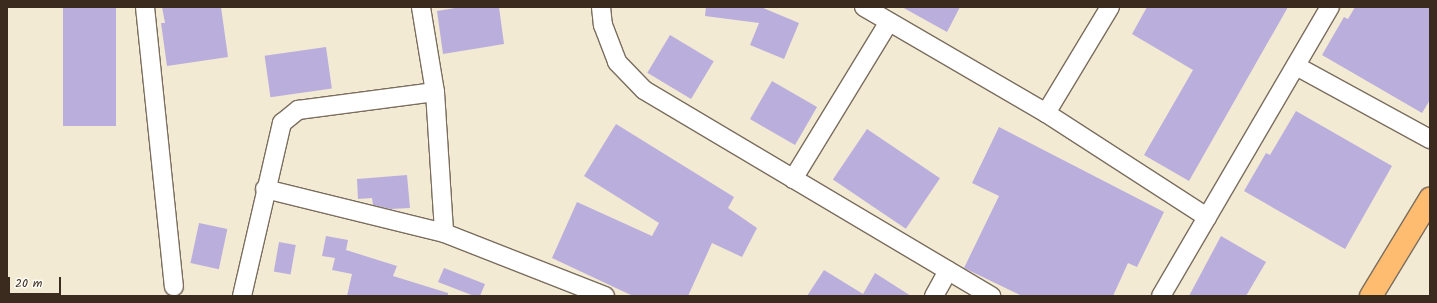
<!DOCTYPE html>
<style>
body{margin:0}
#map{position:relative;width:1437px;height:303px;overflow:hidden;background:#f3ead4;font-family:Kalam,sans-serif}
div>[style]{position:absolute}
.building>*{inset:0;background:#baaedd;transform-origin:0 0}
.roads{filter:drop-shadow(1px 0 #7b6d5e) drop-shadow(-1px 0 #7b6d5e) drop-shadow(0 1px #7b6d5e) drop-shadow(0 -1px #7b6d5e)}
.minor>*{height:18px;margin:-9px;padding:0 9px;transform-origin:9px;border-radius:9px;background:#fff}
.major>*{height:22px;margin:-11px;padding:0 11px;transform-origin:11px;border-radius:11px;background:#febc70}
span{translate:-50% -50%;white-space:nowrap;text-align:center;line-height:1.15;-webkit-text-stroke:3.5px #fdfcf7;paint-order:stroke}
.frame{position:absolute;inset:0;border:8px solid #3b2a1e;pointer-events:none}
.scale{position:absolute;left:8px;top:277px;width:53px;height:18px;box-sizing:border-box;border:2px solid #3b2a1e;border-top:0;padding-left:5px;font-size:12px;line-height:14px;white-space:nowrap;color:#3b2a1e;-webkit-text-stroke:3px #fdfcf7;paint-order:stroke}
</style>
<div id="map">
<div class="building">
<div style="left:63px;top:7px;width:53px;height:119px"></div>
<div style="clip-path:polygon(162px 7px,221px 7px,228px 57px,167px 66px,161px 23px,165px 23px)"></div>
<div style="clip-path:polygon(461px 7px,499px 7px,504px 44px,443px 54px,437px 11px)"></div>
<div style="clip-path:polygon(706px 7px,761px 7px,799px 23px,784px 59px,750px 45px,759px 23px,705px 16px)"></div>
<div style="clip-path:polygon(902px 7px,960px 7px,947px 32px)"></div>
<div style="clip-path:polygon(1147px 7px,1288px 7px,1189px 181px,1144px 155px,1193px 70px,1132px 34px)"></div>
<div style="clip-path:polygon(1355px 7px,1430px 7px,1430px 100px,1422px 113px,1322px 55px,1344px 17px,1348px 19px)"></div>
<div style="left:670px;top:35px;width:51px;height:44px;rotate:31deg"></div>
<div style="left:326px;top:47px;width:42px;height:62px;rotate:82deg"></div>
<div style="left:772px;top:81px;width:52px;height:44px;rotate:30deg"></div>
<div style="clip-path:polygon(1296px 111px,1392px 166px,1345px 249px,1244px 191px,1266px 153px,1270px 155px)"></div>
<div style="clip-path:polygon(616px 124px,734px 197px,728px 208px,757px 228px,742px 257px,712px 243px,688px 296px,633px 296px,552px 258px,577px 202px,652px 236px,659px 223px,584px 176px)"></div>
<div style="clip-path:polygon(999px 127px,1164px 212px,1137px 267px,1128px 263px,1113px 296px,1022px 296px,964px 268px,999px 196px,972px 183px)"></div>
<div style="left:867px;top:129px;width:88px;height:61px;rotate:34deg"></div>
<div style="clip-path:polygon(407px 175px,410px 208px,391px 209px,373px 205px,372px 198px,358px 199px,357px 179px)"></div>
<div style="left:199px;top:223px;width:29px;height:41px;rotate:12deg"></div>
<div style="clip-path:polygon(326px 236px,348px 240px,346px 250px,397px 266px,393px 276px,448px 293px,448px 296px,347px 296px,352px 274px,332px 270px,335px 258px,322px 256px)"></div>
<div style="clip-path:polygon(1221px 236px,1266px 262px,1246px 296px,1189px 296px)"></div>
<div style="left:279px;top:242px;width:17px;height:30px;rotate:10deg"></div>
<div style="clip-path:polygon(444px 268px,485px 284px,480px 296px,474px 296px,438px 282px)"></div>
<div style="clip-path:polygon(824px 270px,863px 294px,875px 273px,911px 296px,807px 296px)"></div>
</div>
<div class="roads">
<div class="minor">
<div style="left:145px;top:7px;width:281px;rotate:84.1deg"></div>
<div style="left:601px;top:7px;width:18px;rotate:84deg"></div>
<div style="left:603px;top:25px;width:40px;rotate:69deg"></div>
<div style="left:617px;top:62px;width:39px;rotate:46deg"></div>
<div style="left:644px;top:90px;width:404px;rotate:30.7deg"></div>
<div style="left:864px;top:7px;width:211px;rotate:30.2deg"></div>
<div style="left:1046px;top:113px;width:192px;rotate:32.9deg"></div>
<div style="left:1296px;top:66px;width:153px;rotate:28.6deg"></div>
<div style="left:435px;top:92px;width:141px;rotate:86.3deg"></div>
<div style="left:1046px;top:113px;width:124px;rotate:-58.9deg"></div>
<div style="left:793px;top:179px;width:184px;rotate:-58.6deg"></div>
<div style="left:265px;top:189px;width:184px;rotate:13.8deg"></div>
<div style="left:444px;top:233px;width:173px;rotate:21.4deg"></div>
<div style="left:242px;top:296px;width:178px;rotate:-77deg"></div>
<div style="left:282px;top:123px;width:21px;rotate:-39deg"></div>
<div style="left:298px;top:110px;width:138px;rotate:-7.5deg"></div>
<div style="left:435px;top:92px;width:86px;rotate:-99.4deg"></div>
<div style="left:934px;top:296px;width:29px;rotate:-61deg"></div>
<div style="left:1161px;top:296px;width:335px;rotate:-59.7deg"></div>
</div>
<div class="major">
<div style="left:1371px;top:296px;width:114px;rotate:-58.7deg"></div>
</div>
</div>
<div class="frame"></div>
<div class="scale">20 m</div>
</div>
